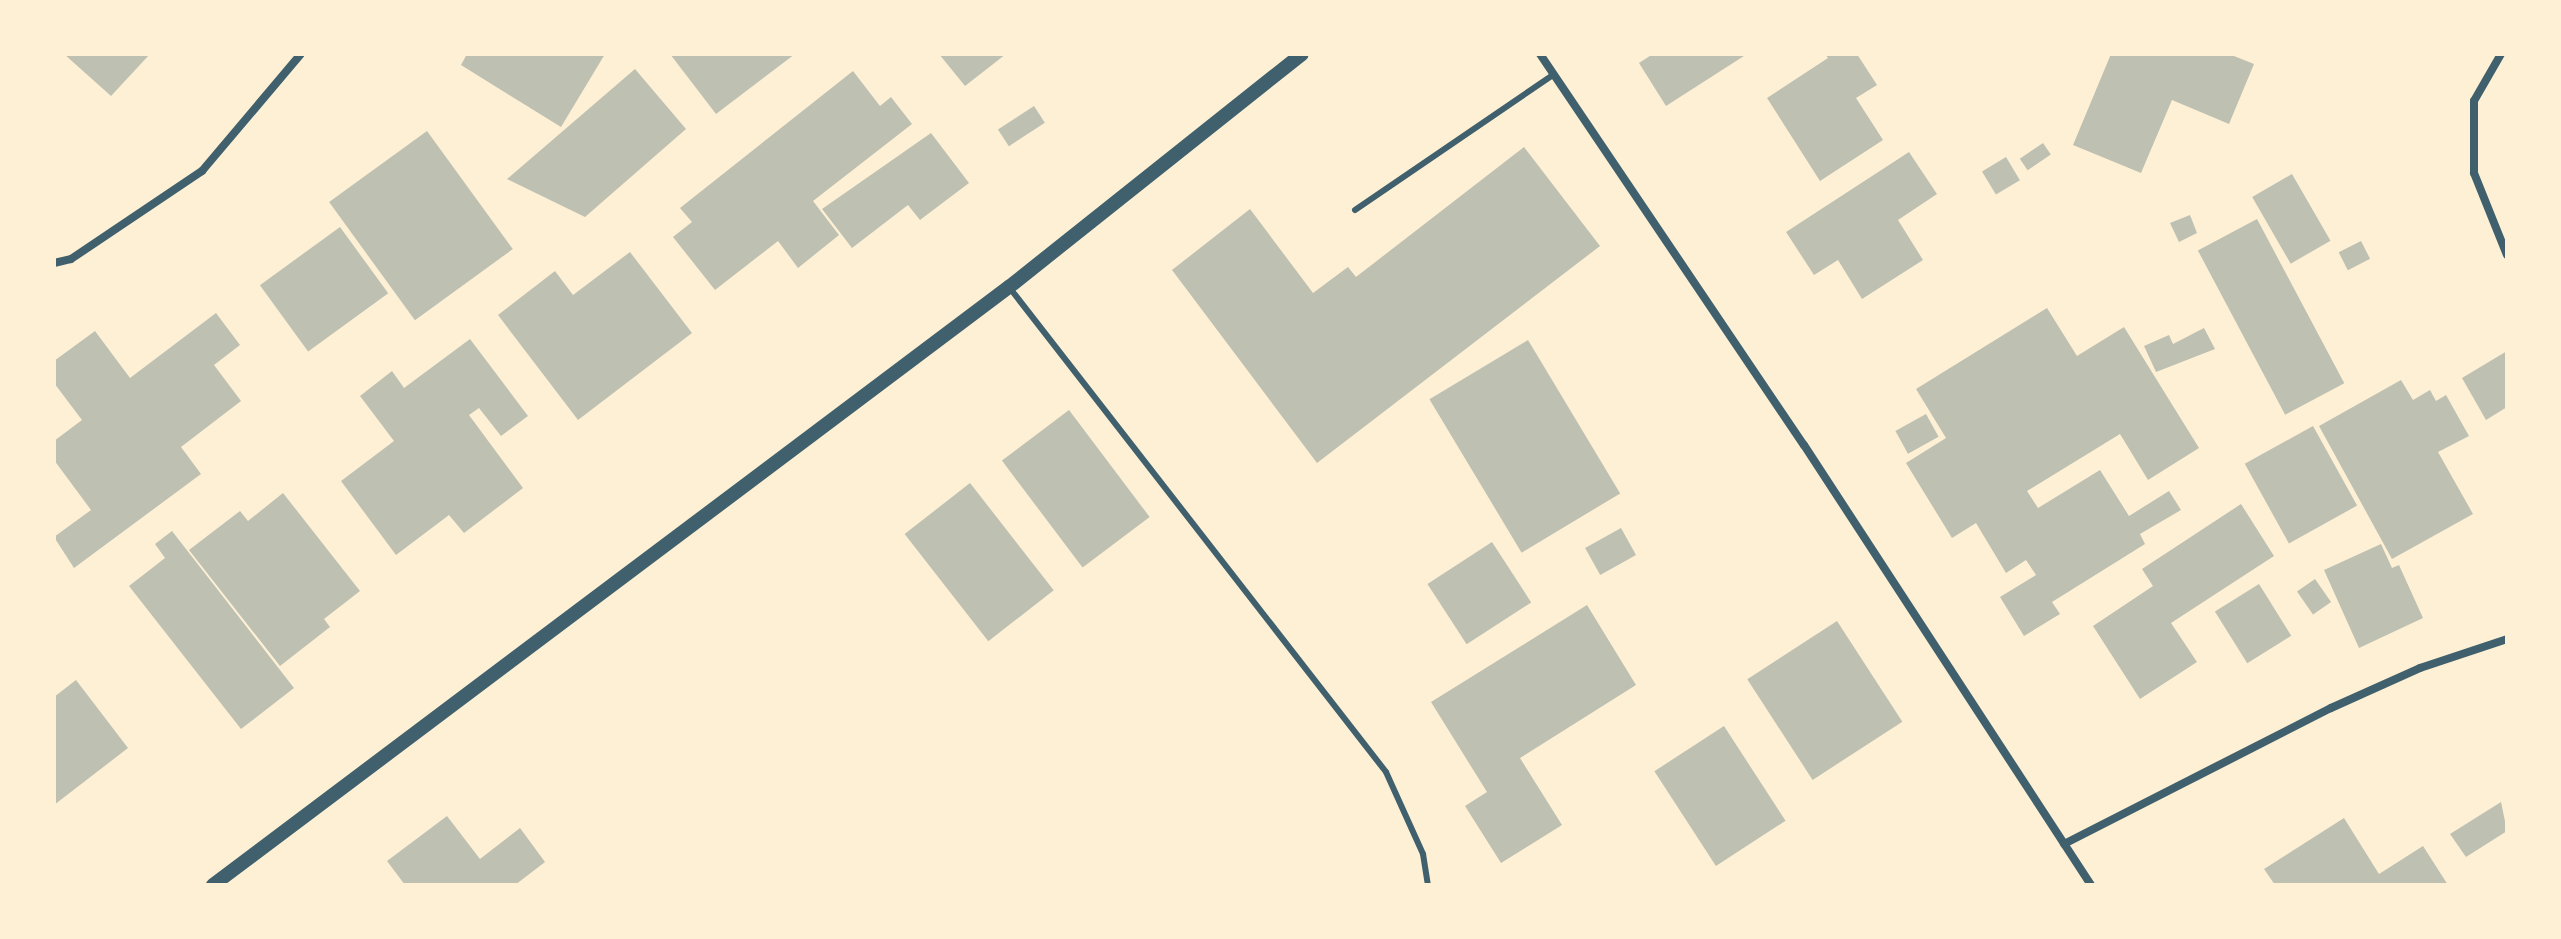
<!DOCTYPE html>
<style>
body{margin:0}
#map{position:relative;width:2561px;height:939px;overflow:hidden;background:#fdf0d5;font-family:Poppins,sans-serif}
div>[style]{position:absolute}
.building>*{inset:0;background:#bec0b2;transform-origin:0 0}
.service>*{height:6px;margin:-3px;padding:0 3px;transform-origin:3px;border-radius:3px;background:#3f606c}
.minor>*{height:8px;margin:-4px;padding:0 4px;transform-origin:4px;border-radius:4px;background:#3f606c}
.tertiary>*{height:14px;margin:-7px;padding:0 7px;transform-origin:7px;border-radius:7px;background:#3f606c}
span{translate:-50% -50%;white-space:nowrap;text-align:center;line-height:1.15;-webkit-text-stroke:6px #fdf0d5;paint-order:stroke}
.frame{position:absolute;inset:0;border:56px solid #fdf0d5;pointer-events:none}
</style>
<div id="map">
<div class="building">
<div style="clip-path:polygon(64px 54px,150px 54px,111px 96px)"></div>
<div style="clip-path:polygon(467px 54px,605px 54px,561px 127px,461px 65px)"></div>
<div style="clip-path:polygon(670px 54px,795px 54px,716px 114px)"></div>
<div style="clip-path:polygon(939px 54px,1006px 54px,965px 86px)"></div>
<div style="clip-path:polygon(1653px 54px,1747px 54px,1666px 106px,1639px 63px)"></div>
<div style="clip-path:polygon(1825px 54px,1857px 54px,1877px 85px,1856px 98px,1883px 140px,1820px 181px,1767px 98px,1828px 58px)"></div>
<div style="clip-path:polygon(2111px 54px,2229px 54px,2254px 64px,2229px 124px,2172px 100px,2141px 173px,2073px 145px)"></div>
<div style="clip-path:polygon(635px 69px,686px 129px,585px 217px,507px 179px)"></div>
<div style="clip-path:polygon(853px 71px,880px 106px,891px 97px,912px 124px,813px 201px,839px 235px,798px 268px,778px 241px,715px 290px,673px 237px,692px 222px,680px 208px)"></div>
<div style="left:1034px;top:106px;width:20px;height:43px;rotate:57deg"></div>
<div style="left:427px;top:131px;width:146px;height:121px;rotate:54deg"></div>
<div style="clip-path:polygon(931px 133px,969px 183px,920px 220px,908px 205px,852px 248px,822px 209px)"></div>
<div style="left:2043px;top:143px;width:14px;height:28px;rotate:56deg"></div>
<div style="clip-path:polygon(1524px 147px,1600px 246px,1317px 463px,1172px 270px,1250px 209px,1313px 293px,1348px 267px,1356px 277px)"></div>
<div style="clip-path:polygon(1909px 152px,1937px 194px,1898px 220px,1923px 260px,1862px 299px,1838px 260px,1814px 275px,1786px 232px)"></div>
<div style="left:2006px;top:157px;width:27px;height:28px;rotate:59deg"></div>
<div style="left:2292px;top:174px;width:77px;height:46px;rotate:60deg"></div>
<div style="clip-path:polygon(2190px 215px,2197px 233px,2179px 242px,2170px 223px)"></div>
<div style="left:2257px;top:219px;width:186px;height:67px;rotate:62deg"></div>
<div style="left:340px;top:227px;width:82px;height:99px;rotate:54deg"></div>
<div style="left:2361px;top:241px;width:20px;height:25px;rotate:63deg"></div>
<div style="clip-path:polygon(630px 252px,692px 333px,578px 420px,498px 315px,555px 271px,573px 295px)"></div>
<div style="clip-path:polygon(2047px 308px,2077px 356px,2124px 327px,2199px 448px,2148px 480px,2120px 434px,2027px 491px,2038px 508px,2100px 470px,2129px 516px,2169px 491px,2181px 510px,2140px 534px,2145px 544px,2052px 602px,2060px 614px,2024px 636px,2000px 597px,2036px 575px,2026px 560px,2006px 573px,1976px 523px,1952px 538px,1906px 463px,1946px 438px,1916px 389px)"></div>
<div style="clip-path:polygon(216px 313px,240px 345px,214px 365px,241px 401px,181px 447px,201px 474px,74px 568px,54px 537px,91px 510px,54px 460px,54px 441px,82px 420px,54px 383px,54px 361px,95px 331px,130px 378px)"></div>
<div style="clip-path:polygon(2204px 328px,2215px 349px,2156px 372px,2144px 346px,2169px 335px,2173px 344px)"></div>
<div style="clip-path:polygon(470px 339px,528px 416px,501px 436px,479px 408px,469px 415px,523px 488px,464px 533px,449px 515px,396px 555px,341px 481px,394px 441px,360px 396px,392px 371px,404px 388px)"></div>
<div style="left:1528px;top:340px;width:179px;height:115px;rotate:59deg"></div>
<div style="clip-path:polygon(2507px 351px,2507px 407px,2486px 420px,2462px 378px)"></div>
<div style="clip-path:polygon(2401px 380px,2413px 400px,2430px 390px,2436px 401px,2446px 395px,2469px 436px,2438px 452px,2473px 514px,2392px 559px,2319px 426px)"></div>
<div style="left:1069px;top:410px;width:134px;height:84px;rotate:53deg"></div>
<div style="left:1926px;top:414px;width:26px;height:35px;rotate:61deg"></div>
<div style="left:2313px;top:426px;width:91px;height:78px;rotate:61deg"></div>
<div style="left:970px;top:483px;width:136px;height:83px;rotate:52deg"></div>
<div style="clip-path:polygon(283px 493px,360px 591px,324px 619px,330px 627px,280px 666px,189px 550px,240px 511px,248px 521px)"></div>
<div style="clip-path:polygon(2241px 504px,2274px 556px,2171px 623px,2197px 662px,2140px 699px,2093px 626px,2153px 586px,2142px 569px)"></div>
<div style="left:1621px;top:528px;width:31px;height:41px;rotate:61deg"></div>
<div style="clip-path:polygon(172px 531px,294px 688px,241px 729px,129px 586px,165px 558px,155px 544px)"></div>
<div style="left:1492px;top:542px;width:72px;height:77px;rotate:57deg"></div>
<div style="clip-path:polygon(2381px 544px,2392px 568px,2399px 565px,2423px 618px,2359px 648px,2324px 570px)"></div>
<div style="left:2315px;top:579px;width:28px;height:22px;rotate:55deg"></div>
<div style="left:2259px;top:584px;width:61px;height:52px;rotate:58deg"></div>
<div style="clip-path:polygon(1587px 605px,1636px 685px,1520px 758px,1562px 825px,1501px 863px,1465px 806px,1487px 792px,1431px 702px)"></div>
<div style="left:1837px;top:621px;width:120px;height:107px;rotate:57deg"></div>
<div style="clip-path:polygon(76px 680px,128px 748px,54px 805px,54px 697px)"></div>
<div style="left:1724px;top:726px;width:113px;height:83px;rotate:57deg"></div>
<div style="clip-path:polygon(2501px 802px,2507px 831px,2466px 857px,2450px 834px)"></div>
<div style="clip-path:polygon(447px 816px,480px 859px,520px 828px,545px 862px,515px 885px,405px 885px,387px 861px)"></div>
<div style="clip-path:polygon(2344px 818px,2379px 874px,2423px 846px,2448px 885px,2275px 885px,2264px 869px)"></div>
</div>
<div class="service">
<div style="left:1355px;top:210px;width:240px;rotate:-34.3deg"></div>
<div style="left:1009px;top:287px;width:614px;rotate:52.14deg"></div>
<div style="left:1386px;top:772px;width:90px;rotate:65.7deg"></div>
<div style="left:1423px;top:854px;width:31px;rotate:81deg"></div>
</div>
<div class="minor">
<div style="left:1540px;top:54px;width:472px;rotate:56deg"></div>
<div style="left:1804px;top:445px;width:525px;rotate:56.88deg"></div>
<div style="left:2501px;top:54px;width:54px;rotate:119.9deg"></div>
<div style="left:2474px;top:101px;width:72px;rotate:90deg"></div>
<div style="left:2474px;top:173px;width:88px;rotate:68.1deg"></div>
<div style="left:54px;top:263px;width:17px;rotate:-13deg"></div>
<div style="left:71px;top:259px;width:158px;rotate:-33.9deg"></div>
<div style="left:202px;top:171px;width:153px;rotate:-49.8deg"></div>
<div style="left:2064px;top:844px;width:300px;rotate:-27deg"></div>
<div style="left:2331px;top:708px;width:98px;rotate:-24.2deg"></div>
<div style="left:2420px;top:668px;width:92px;rotate:-18.4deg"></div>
</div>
<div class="tertiary">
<div style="left:213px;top:885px;width:996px;rotate:-36.92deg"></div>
<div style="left:1009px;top:287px;width:374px;rotate:-38.5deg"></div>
</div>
<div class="frame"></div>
</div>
